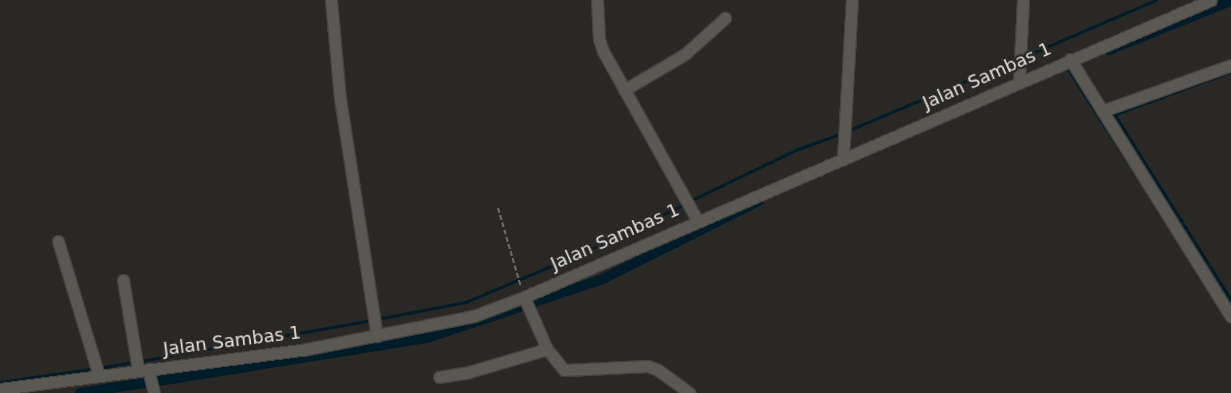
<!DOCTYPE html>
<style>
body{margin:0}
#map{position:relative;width:1231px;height:393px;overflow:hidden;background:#292824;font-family:"DejaVu Sans",sans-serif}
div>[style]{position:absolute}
.stream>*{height:2.5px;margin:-1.25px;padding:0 1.25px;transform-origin:1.25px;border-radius:1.25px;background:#001c28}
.canal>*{height:10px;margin:-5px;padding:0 5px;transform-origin:5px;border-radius:5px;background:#001c28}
.path>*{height:2px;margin-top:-1px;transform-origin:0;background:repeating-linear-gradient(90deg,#6e6d69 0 5px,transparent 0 7.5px)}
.roads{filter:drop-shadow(1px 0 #444340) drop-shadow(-1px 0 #444340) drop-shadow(0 1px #444340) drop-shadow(0 -1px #444340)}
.minor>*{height:11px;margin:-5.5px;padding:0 5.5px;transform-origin:5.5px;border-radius:5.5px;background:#5a5853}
span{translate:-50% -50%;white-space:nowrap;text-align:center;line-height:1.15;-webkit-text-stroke:5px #292824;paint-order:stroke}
.street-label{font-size:18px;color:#e4e3e0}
</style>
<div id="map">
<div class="stream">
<div style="left:1028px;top:55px;width:139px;rotate:-23.3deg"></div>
<div style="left:1067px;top:67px;width:126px;rotate:57.3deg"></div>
<div style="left:1231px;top:72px;width:124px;rotate:159.7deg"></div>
<div style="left:1115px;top:115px;width:218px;rotate:57.8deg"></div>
<div style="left:852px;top:129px;width:175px;rotate:-22.9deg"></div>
<div style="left:694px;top:199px;width:115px;rotate:-25.7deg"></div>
<div style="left:798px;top:149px;width:41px;rotate:-19.7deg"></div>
<div style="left:382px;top:318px;width:86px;rotate:-10.8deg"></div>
<div style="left:466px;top:302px;width:136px;rotate:-23deg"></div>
<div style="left:591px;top:249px;width:100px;rotate:-25.5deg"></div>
<div style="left:140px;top:361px;width:230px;rotate:-10deg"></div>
<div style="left:104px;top:367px;width:28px;rotate:-10deg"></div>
<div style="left:0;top:382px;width:90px;rotate:-8.3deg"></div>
</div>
<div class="canal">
<div style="left:1109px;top:50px;width:131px;rotate:-21.9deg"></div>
<div style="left:534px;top:302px;width:71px;rotate:-18.2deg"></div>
<div style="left:601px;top:280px;width:177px;rotate:-26.6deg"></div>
<div style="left:159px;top:381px;width:271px;rotate:-9.1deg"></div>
<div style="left:427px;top:338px;width:98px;rotate:-18.4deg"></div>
<div style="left:80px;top:393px;width:65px;rotate:-8.9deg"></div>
</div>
<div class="path">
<div style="left:498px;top:208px;width:82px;rotate:73.8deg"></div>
</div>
<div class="roads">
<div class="minor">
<div style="left:331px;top:0;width:98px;rotate:84.8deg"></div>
<div style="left:340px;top:98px;width:241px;rotate:81.2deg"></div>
<div style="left:597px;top:0;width:39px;rotate:87deg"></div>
<div style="left:599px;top:39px;width:13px;rotate:72deg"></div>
<div style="left:603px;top:51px;width:193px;rotate:60.9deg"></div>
<div style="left:1070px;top:59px;width:304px;rotate:58deg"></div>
<div style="left:1019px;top:82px;width:82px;rotate:-87.2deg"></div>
<div style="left:624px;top:90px;width:71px;rotate:-30.5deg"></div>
<div style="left:685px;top:54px;width:54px;rotate:-42deg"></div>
<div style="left:1102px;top:111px;width:137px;rotate:-19.6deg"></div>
<div style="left:843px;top:159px;width:159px;rotate:-86.8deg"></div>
<div style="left:58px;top:241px;width:141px;rotate:73.1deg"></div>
<div style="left:123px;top:280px;width:91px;rotate:80.5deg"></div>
<div style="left:524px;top:297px;width:57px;rotate:66.1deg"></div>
<div style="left:547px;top:349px;width:27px;rotate:51deg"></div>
<div style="left:564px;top:370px;width:84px;rotate:-2.7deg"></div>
<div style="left:648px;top:366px;width:11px;rotate:22deg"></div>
<div style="left:658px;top:370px;width:39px;rotate:36deg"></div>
<div style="left:148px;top:369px;width:25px;rotate:76deg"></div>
<div style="left:439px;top:377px;width:30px;rotate:-9deg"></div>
<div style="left:469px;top:372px;width:81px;rotate:-16.4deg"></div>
<div style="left:0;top:389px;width:305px;rotate:-7.4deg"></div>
<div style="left:302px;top:350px;width:175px;rotate:-11.2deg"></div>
<div style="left:474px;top:316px;width:53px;rotate:-20.8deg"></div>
<div style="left:524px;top:297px;width:748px;rotate:-23.38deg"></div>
</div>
</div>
<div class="street-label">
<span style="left:987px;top:76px;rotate:-24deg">Jalan Sambas 1</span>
<span style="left:615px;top:237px;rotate:-24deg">Jalan Sambas 1</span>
<span style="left:232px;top:341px;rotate:-7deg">Jalan Sambas 1</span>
</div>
</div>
